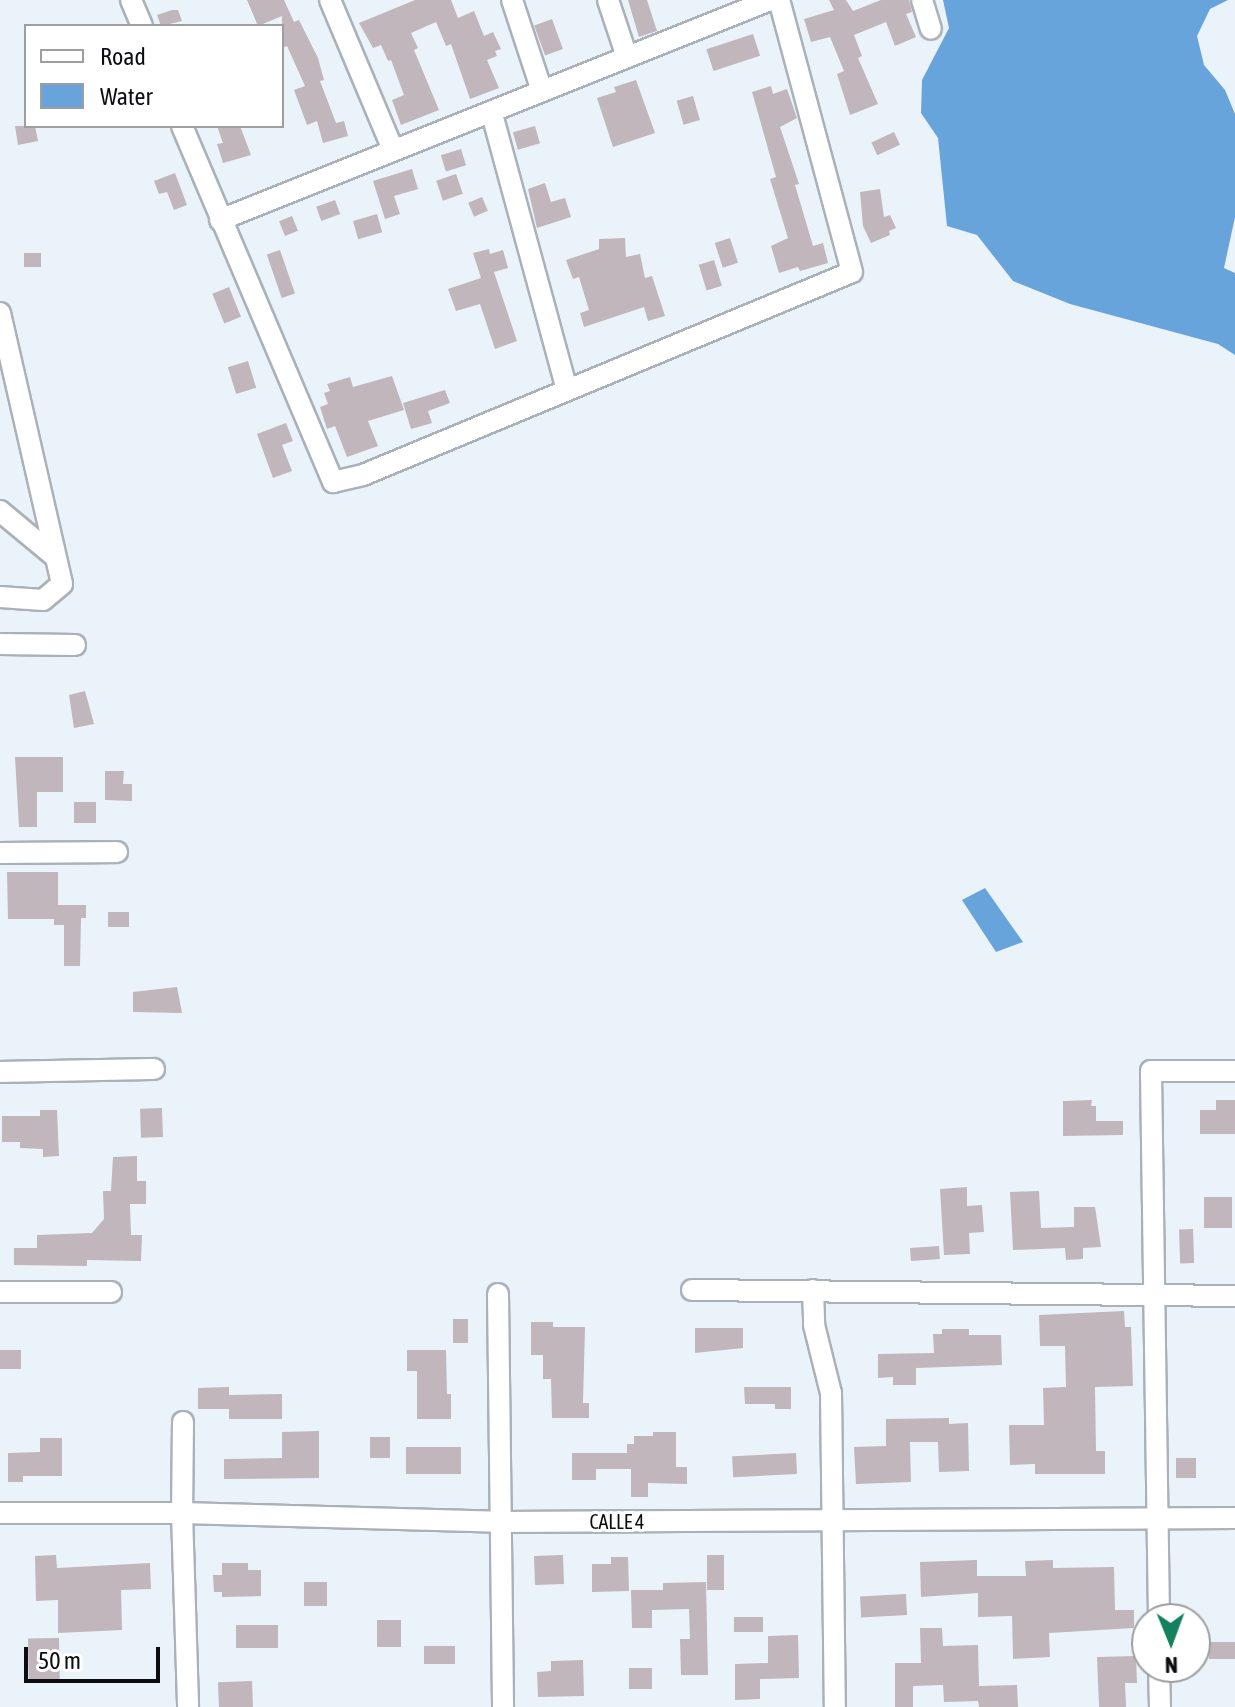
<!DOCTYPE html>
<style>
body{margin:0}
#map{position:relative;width:1235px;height:1707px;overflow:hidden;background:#ebf3fa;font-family:"Asap Condensed",sans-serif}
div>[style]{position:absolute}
.water>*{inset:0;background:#67a4db}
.building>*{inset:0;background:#c0b6bc;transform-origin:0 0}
.roads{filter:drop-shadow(2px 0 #aab1b8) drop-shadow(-2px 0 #aab1b8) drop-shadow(0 2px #aab1b8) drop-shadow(0 -2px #aab1b8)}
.minor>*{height:20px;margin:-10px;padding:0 10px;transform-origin:10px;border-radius:10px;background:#fff}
span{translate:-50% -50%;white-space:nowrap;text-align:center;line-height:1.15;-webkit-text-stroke:6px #fff;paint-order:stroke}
.street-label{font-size:20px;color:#0b0d10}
.legend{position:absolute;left:24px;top:24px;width:260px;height:104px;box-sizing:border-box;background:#fff;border:2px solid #9d9e9f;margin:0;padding:10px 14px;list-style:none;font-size:24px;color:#0b0d10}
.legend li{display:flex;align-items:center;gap:16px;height:40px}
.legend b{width:40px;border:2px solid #9d9e9f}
.north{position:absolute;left:1131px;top:1603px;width:80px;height:80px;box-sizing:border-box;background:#fff;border:2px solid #9d9e9f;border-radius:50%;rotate:179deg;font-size:22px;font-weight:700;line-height:32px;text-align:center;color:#0b0d10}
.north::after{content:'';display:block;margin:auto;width:28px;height:36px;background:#13815e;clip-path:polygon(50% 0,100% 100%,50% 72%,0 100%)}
.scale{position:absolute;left:24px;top:1647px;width:136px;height:36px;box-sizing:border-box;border:4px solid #0b0d10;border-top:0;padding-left:10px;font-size:24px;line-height:28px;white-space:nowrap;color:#0b0d10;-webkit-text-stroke:6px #fff;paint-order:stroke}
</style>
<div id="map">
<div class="water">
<div style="clip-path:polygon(943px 0,1228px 0,1210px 9px,1197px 36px,1204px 65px,1225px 90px,1235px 114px,1235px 217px,1224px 268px,1235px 273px,1235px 355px,1218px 344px,1070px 304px,1013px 281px,977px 235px,947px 226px,938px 138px,921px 113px,922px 80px,949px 28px)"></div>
<div style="clip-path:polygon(985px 888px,1023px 942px,996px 952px,962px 900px)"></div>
</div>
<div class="building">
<div style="clip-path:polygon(247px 0,284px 0,294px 22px,299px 20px,318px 58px,324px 80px,320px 81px,336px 123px,344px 121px,348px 136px,323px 143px,317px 121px,307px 125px,294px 90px,305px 86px,287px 46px,282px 48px,282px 16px,258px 26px)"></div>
<div style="clip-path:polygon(415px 0,451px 0,458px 18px,474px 11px,484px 36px,493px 32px,501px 49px,495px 51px,497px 56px,487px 60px,499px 88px,470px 99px,451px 44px,446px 46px,436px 22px,411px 33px,418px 48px,414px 50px,439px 110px,401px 125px,392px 100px,404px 95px,391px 60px,388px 61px,381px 45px,373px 48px,359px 23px)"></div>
<div style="clip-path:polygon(628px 0,647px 0,657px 31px,639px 37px)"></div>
<div style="clip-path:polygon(829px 0,846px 0,853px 11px,881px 0,909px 0,912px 12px,906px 14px,916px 37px,895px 46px,886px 22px,854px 35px,862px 56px,858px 58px,878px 104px,850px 115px,837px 74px,844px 71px,830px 37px,811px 42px,804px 19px,834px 10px)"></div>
<div style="clip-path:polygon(172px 10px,178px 10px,182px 21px,161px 26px,157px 15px)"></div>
<div style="left:552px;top:19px;width:32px;height:19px;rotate:70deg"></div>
<div style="left:753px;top:34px;width:23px;height:49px;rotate:72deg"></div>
<div style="clip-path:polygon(636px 80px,655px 133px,613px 147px,597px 98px,616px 92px,614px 87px)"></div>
<div style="clip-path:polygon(771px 86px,773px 94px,787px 89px,797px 118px,780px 127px,799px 184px,795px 185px,813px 246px,823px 243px,828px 263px,800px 271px,798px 267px,779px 273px,771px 246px,788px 238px,770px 179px,776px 177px,752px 92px)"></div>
<div style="left:693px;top:96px;width:25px;height:17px;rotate:74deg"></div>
<div style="clip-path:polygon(15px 126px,35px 126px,38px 141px,18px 145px)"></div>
<div style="clip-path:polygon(217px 126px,240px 126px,251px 155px,223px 163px,217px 144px,223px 143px)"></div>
<div style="left:535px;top:126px;width:18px;height:23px;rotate:74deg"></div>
<div style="left:894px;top:132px;width:14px;height:25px;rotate:65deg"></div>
<div style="left:461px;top:149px;width:17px;height:21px;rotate:73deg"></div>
<div style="clip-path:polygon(412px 169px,418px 189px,394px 196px,400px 214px,385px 219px,373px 181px)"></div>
<div style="clip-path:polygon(175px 173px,187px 205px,174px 210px,167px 192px,159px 194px,154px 181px)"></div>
<div style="left:456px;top:174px;width:21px;height:21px;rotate:71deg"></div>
<div style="clip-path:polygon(545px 183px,551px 202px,565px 198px,571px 217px,537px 228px,528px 189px)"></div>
<div style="clip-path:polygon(880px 189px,884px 217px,890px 215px,896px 228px,889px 231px,890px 235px,871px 243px,863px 226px,860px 192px)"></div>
<div style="left:482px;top:197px;width:15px;height:15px;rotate:67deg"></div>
<div style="left:335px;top:200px;width:15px;height:20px;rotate:70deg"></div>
<div style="left:377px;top:214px;width:19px;height:25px;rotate:74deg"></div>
<div style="left:292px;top:216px;width:16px;height:14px;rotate:68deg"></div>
<div style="clip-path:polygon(625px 238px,626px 257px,640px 254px,645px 278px,652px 276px,665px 316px,648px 321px,644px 307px,584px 327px,580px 313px,589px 310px,579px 277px,573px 279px,566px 260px,599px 249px,599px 239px)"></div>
<div style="left:730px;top:238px;width:26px;height:16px;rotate:72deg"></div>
<div style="clip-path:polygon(489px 249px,490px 254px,503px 250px,508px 268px,494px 272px,517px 341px,495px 349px,480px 304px,456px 311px,448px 289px,481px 278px,473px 253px)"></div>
<div style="left:280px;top:250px;width:46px;height:14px;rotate:71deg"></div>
<div style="left:24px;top:253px;width:17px;height:14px"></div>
<div style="left:714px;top:260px;width:27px;height:16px;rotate:73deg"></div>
<div style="left:229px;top:287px;width:32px;height:18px;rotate:68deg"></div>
<div style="left:248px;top:361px;width:28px;height:21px;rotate:73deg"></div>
<div style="clip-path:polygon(392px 376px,404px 410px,368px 421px,378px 446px,347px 457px,335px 426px,327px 429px,320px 407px,328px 404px,324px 393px,330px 391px,327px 384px,350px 377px,353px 387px)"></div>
<div style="clip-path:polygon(445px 390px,450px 403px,428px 411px,432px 423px,411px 429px,403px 403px)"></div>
<div style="clip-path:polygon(286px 423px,293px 441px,282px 445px,292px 471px,273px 478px,257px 434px)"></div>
<div style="clip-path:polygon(85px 691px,94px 724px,74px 728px,69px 695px)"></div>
<div style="clip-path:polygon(15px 757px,63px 757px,63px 792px,37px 792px,37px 827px,19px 827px)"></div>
<div style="clip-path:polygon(105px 771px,124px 771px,123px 784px,132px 784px,132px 801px,105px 800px)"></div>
<div style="left:74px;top:802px;width:22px;height:21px"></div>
<div style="clip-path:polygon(7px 872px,58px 872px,58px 905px,86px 905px,86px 918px,81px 918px,80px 966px,64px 966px,64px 925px,54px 925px,54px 919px,8px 919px)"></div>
<div style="left:108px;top:912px;width:21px;height:15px"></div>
<div style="clip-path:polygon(177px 987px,182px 1013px,133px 1012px,133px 992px)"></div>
<div style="clip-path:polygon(1092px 1100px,1091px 1106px,1096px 1106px,1096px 1121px,1123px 1121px,1123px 1135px,1063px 1136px,1063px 1101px)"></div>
<div style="clip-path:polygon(1216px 1100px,1235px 1100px,1235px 1134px,1200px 1134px,1200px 1110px,1216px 1110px)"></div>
<div style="left:162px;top:1108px;width:29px;height:22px;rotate:88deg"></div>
<div style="clip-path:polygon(40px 1110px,57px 1110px,59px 1156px,43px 1157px,43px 1149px,20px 1148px,20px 1142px,2px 1142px,2px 1116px,40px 1116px)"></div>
<div style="clip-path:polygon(137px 1156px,137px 1181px,146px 1181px,146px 1204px,130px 1204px,131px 1235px,142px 1235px,141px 1261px,87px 1260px,87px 1266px,14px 1265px,14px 1248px,37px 1248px,37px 1235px,92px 1233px,104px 1219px,103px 1191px,111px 1191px,113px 1157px)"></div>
<div style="clip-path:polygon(967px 1187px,967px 1206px,982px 1205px,984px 1232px,969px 1233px,970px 1254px,944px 1255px,940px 1189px)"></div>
<div style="clip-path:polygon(1039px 1191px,1041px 1228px,1074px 1227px,1074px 1207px,1095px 1207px,1101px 1247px,1083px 1248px,1083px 1259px,1066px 1260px,1065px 1248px,1013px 1250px,1010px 1192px)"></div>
<div style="left:1204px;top:1197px;width:28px;height:31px"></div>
<div style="left:1193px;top:1229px;width:34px;height:14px;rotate:88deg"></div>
<div style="left:939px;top:1246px;width:13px;height:29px;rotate:86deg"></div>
<div style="clip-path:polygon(1124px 1311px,1125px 1327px,1131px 1327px,1133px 1386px,1095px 1387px,1096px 1451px,1105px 1451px,1105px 1474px,1035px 1474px,1035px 1464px,1010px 1465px,1009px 1425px,1044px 1425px,1043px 1388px,1066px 1387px,1065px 1346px,1040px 1346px,1039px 1315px)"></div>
<div style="left:453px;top:1319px;width:15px;height:24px"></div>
<div style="clip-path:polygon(531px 1322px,553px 1322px,553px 1327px,585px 1327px,583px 1403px,589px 1403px,589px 1418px,552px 1418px,551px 1379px,543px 1379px,543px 1355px,531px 1355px)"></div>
<div style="clip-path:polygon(695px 1328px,743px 1328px,743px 1348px,695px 1353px)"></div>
<div style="clip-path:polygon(942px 1329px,969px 1329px,969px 1335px,1001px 1335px,1002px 1365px,916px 1368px,916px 1385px,893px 1385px,893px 1377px,878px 1378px,878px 1354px,934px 1353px,933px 1334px,942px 1334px)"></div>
<div style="left:0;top:1350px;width:21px;height:19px"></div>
<div style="clip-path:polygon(407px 1350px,446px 1350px,447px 1394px,451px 1394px,451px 1419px,417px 1419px,417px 1371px,407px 1371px)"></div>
<div style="clip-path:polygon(229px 1387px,229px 1395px,282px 1394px,282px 1419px,229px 1419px,229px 1409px,198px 1409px,198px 1388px)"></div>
<div style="clip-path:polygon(744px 1387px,791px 1387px,791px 1409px,775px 1409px,775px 1404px,745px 1404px)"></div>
<div style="clip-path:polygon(949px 1418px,949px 1424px,968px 1423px,969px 1471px,939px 1472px,938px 1442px,910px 1442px,911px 1482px,856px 1484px,854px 1447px,886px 1446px,886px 1419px)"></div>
<div style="clip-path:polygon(319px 1431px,319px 1478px,224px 1479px,224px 1459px,282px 1458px,282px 1432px)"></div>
<div style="clip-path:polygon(653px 1432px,676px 1432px,676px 1467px,687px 1467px,687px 1484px,648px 1483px,648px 1497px,631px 1497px,631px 1469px,596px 1469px,596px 1480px,572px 1480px,572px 1453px,627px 1453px,627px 1444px,634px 1444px,634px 1436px,653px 1436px)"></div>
<div style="left:370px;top:1437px;width:20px;height:21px"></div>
<div style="clip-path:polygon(40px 1438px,62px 1438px,62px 1476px,23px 1476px,23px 1482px,8px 1482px,8px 1453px,40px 1452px)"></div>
<div style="left:461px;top:1447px;width:27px;height:55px;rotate:90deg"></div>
<div style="left:796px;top:1453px;width:21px;height:64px;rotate:87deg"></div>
<div style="left:1196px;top:1458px;width:20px;height:20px;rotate:90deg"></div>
<div style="clip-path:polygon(56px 1555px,57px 1568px,150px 1563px,151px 1589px,121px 1590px,122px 1630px,58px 1633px,58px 1600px,36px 1601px,35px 1556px)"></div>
<div style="left:563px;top:1555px;width:29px;height:29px;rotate:88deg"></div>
<div style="left:707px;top:1555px;width:17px;height:35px"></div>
<div style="clip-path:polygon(611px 1557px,628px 1557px,629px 1591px,592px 1592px,592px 1564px,611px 1564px)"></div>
<div style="clip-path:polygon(977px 1560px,977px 1576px,1026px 1576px,1025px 1561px,1053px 1560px,1053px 1568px,1114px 1567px,1115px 1610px,1134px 1610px,1134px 1628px,1049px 1633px,1050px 1657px,1013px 1659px,1012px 1616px,978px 1617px,978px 1593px,921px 1597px,920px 1562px)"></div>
<div style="clip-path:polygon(222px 1563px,248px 1563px,248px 1570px,261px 1570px,261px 1596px,222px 1597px,222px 1592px,214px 1592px,213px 1575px,222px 1575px)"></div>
<div style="left:327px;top:1582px;width:24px;height:23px;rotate:90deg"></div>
<div style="clip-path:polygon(706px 1582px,708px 1675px,681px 1675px,680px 1639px,690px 1639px,689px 1609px,652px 1610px,652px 1628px,632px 1628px,631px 1590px,663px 1590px,663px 1583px)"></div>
<div style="left:906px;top:1594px;width:21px;height:46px;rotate:87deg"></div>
<div style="left:734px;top:1617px;width:29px;height:15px"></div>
<div style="left:377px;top:1620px;width:24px;height:27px"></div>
<div style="left:278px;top:1625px;width:23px;height:42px;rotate:90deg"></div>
<div style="clip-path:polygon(920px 1628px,942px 1628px,943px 1646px,978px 1645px,979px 1686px,1017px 1685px,1018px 1707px,979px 1707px,978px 1701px,944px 1702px,943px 1685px,913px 1686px,913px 1707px,895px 1707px,895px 1663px,921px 1663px)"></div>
<div style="clip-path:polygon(798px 1635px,799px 1678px,760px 1679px,760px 1699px,735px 1700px,735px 1664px,768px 1663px,768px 1636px)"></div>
<div style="left:59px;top:1638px;width:44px;height:31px;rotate:89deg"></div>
<div style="left:1209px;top:1642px;width:26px;height:17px"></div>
<div style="left:424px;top:1646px;width:31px;height:18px"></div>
<div style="clip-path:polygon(1136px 1656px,1137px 1683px,1125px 1683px,1126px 1707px,1099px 1707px,1097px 1657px)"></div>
<div style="clip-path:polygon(583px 1660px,584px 1696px,538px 1697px,537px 1672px,551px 1671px,551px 1661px)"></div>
<div style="left:629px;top:1668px;width:23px;height:21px"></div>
<div style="left:252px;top:1681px;width:26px;height:34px;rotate:88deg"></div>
</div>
<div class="roads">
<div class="minor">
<div style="left:131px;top:0;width:28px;rotate:67deg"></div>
<div style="left:330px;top:0;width:163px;rotate:67.2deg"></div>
<div style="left:512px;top:0;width:96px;rotate:71.8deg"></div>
<div style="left:608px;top:0;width:60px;rotate:71.6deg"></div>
<div style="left:922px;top:0;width:30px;rotate:73deg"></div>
<div style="left:492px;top:114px;width:286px;rotate:74.8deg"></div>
<div style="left:182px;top:126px;width:387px;rotate:67deg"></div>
<div style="left:333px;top:482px;width:31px;rotate:-13deg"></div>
<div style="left:363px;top:475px;width:529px;rotate:-22.54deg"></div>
<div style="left:852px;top:272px;width:282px;rotate:-105deg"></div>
<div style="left:220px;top:220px;width:592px;rotate:-21.8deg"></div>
<div style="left:0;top:313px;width:278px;rotate:77.1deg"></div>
<div style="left:62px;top:584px;width:25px;rotate:140deg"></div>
<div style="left:43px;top:600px;width:43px;rotate:-176deg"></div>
<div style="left:0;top:511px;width:69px;rotate:39.7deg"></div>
<div style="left:0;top:644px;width:75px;rotate:0.8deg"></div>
<div style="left:0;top:853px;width:117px;rotate:-0.5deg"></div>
<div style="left:0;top:1072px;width:154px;rotate:-1.1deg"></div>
<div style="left:692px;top:1290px;width:543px;rotate:0.63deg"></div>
<div style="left:813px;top:1290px;width:35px;rotate:88deg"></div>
<div style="left:814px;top:1325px;width:70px;rotate:76deg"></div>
<div style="left:831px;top:1393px;width:314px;rotate:89.3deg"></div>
<div style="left:0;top:1292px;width:111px"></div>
<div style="left:498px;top:1294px;width:413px;rotate:89.3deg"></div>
<div style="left:183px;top:1422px;width:91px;rotate:90.6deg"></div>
<div style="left:182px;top:1513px;width:194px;rotate:88.2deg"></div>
<div style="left:0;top:1513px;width:182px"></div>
<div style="left:182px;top:1513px;width:317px;rotate:1.6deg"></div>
<div style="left:499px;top:1522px;width:736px;rotate:-0.31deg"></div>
<div style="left:1159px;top:1619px;width:548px;rotate:-90.84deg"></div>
<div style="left:1151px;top:1071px;width:84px"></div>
<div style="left:1159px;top:1667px;width:40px;rotate:88.6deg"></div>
</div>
</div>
<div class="street-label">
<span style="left:617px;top:1521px">CALLE 4</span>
</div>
<ul class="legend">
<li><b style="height:10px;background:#fff"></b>Road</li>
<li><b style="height:22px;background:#67a4db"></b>Water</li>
</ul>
<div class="north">N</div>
<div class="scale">50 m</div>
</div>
